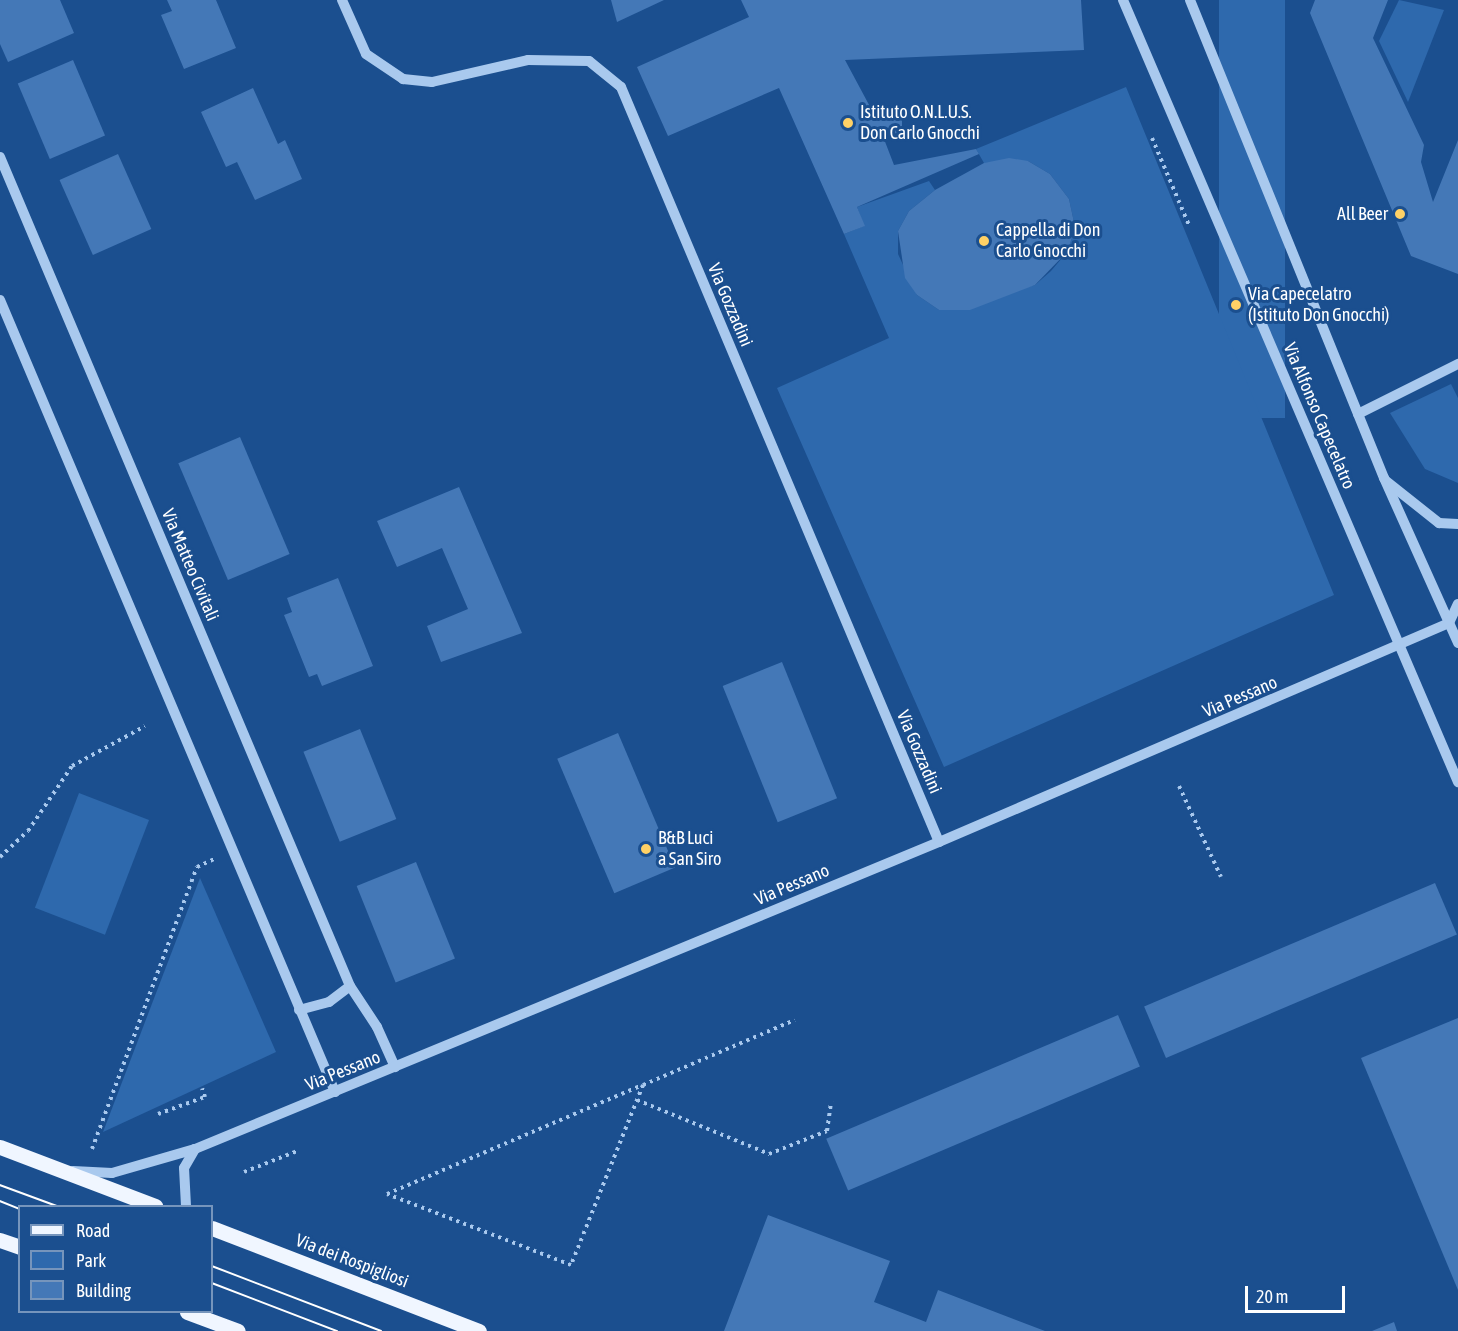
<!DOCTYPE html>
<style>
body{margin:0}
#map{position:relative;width:1458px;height:1331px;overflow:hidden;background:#1b4f8f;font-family:"Asap Condensed",sans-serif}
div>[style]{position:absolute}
.green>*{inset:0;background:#2e69ad;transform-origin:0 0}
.building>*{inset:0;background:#4478b7;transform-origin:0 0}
.path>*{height:4px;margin-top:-2px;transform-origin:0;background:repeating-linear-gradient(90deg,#a9c9ee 0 3px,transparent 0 7.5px)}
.minor>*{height:10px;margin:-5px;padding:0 5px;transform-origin:5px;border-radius:5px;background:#a9c9ee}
.major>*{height:15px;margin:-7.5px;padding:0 7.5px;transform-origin:7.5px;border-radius:7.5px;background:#f0f6ff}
.tram>*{height:1.5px;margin:-0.75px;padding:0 0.75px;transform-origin:0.75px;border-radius:0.75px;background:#fff}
.dots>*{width:16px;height:16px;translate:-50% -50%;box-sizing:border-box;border:3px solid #1b4f8f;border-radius:50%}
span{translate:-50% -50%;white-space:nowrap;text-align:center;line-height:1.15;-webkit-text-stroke:6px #1b4f8f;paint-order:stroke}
.poi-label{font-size:18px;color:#fff}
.left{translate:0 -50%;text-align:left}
.right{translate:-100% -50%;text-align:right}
.street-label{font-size:18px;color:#fff}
.legend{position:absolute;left:18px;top:1205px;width:195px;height:108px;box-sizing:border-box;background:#1b4f8f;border:2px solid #7695bc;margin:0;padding:8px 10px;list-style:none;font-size:18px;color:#fff}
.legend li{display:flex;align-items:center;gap:12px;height:30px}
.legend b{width:30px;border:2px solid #7695bc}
.scale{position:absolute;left:1245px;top:1286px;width:100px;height:27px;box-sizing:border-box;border:3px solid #fff;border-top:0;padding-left:8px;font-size:18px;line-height:21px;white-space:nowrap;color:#fff;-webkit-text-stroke:4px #1b4f8f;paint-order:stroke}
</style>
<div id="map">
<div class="green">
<div style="left:1219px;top:0;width:66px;height:418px"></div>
<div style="clip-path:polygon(1399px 0,1444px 10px,1408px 102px,1379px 41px)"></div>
<div style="clip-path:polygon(1126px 87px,1334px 595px,944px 767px,777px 388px,889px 338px,844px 234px,864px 226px,857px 207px,929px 181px,935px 190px,909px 211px,898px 231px,898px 254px,917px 295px,939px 310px,1035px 285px,1051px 271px,1068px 251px,1075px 227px,1069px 199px,1050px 174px,1028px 161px,984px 163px,976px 149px)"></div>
<div style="clip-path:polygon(1451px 384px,1458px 398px,1458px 483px,1425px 469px,1390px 413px)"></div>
<div style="left:79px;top:793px;width:75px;height:123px;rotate:21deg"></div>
<div style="clip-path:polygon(200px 878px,276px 1052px,103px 1132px)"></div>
</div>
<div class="building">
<div style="clip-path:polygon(0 0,60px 0,74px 33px,8px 62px,0 44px)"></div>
<div style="clip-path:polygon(167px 0,216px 0,236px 48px,184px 69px,161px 15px,172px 11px)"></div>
<div style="clip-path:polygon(611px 0,664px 0,617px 22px)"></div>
<div style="clip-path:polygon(741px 0,1081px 0,1084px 50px,845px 60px,875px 116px,892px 109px,902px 116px,902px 130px,884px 139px,894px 165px,976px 149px,979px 154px,857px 207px,865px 226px,844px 234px,779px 88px,668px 136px,637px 67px,749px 17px)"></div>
<div style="clip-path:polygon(1315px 0,1388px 0,1373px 38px,1424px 145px,1421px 162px,1433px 202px,1458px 140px,1458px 274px,1411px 256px,1310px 13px)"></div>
<div style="left:73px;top:60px;width:82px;height:60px;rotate:67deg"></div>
<div style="clip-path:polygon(253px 88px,278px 144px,285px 140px,302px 179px,255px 200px,237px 162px,226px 167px,201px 112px)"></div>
<div style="left:118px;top:154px;width:82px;height:64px;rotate:66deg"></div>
<div style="clip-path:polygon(1009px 158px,1028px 161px,1050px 174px,1069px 199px,1075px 227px,1068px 251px,1035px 285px,970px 310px,939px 310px,917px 295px,905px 278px,898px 231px,909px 211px,935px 190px,984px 163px)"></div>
<div style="left:240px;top:437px;width:127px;height:67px;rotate:67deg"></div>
<div style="clip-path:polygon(459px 487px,522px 633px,441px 662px,427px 626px,468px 609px,442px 548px,397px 567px,377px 521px)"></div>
<div style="clip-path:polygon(338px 578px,373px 666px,322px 686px,317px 674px,309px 677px,284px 615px,292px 612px,287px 598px)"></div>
<div style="left:782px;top:662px;width:147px;height:64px;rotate:68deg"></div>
<div style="left:360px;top:729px;width:97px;height:61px;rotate:68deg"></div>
<div style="left:618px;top:733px;width:146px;height:66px;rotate:67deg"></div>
<div style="left:416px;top:862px;width:104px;height:64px;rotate:68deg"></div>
<div style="left:1435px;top:883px;width:56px;height:316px;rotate:67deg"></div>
<div style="left:1118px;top:1015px;width:56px;height:317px;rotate:67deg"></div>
<div style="clip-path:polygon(1458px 1018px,1458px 1290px,1361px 1058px)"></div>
<div style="clip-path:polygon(768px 1215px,890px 1261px,874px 1302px,926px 1322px,938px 1290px,1045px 1331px,724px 1331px)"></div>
<div style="clip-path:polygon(1394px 1322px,1397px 1331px,1372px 1331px)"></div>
</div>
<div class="path">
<div style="left:1152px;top:138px;width:95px;rotate:67deg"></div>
<div style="left:1179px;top:786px;width:100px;rotate:65.2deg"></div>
<div style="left:0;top:857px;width:38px;rotate:-43deg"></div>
<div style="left:28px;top:831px;width:78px;rotate:-55.9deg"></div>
<div style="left:72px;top:766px;width:83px;rotate:-28.7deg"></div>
<div style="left:643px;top:1085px;width:194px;rotate:111.8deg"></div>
<div style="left:571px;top:1265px;width:197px;rotate:-158.9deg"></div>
<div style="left:387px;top:1194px;width:278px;rotate:-23.1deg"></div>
<div style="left:643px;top:1085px;width:165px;rotate:-23.2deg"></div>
<div style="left:637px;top:1100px;width:143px;rotate:22.2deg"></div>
<div style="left:769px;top:1154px;width:62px;rotate:-21.6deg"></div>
<div style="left:827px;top:1131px;width:30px;rotate:-82deg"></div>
<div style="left:158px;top:1114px;width:50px;rotate:-19.9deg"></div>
<div style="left:205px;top:1097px;width:9px;rotate:-108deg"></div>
<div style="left:92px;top:1149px;width:301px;rotate:-69.6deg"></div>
<div style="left:197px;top:867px;width:19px;rotate:-25deg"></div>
<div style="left:244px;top:1172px;width:57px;rotate:-21.6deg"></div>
</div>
<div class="minor">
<div style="left:342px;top:0;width:59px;rotate:66deg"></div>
<div style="left:366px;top:54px;width:45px;rotate:34deg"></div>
<div style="left:403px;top:79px;width:29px;rotate:6deg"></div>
<div style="left:432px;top:82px;width:98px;rotate:-12.9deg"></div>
<div style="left:528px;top:60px;width:61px;rotate:0.9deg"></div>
<div style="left:589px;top:61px;width:41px;rotate:39.1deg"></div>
<div style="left:621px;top:87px;width:819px;rotate:67.16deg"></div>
<div style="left:1123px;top:0;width:851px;rotate:66.81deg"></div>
<div style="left:1190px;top:0;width:516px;rotate:67.91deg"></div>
<div style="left:1384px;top:478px;width:181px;rotate:65.8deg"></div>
<div style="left:0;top:157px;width:900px;rotate:67.11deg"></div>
<div style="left:350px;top:986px;width:49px;rotate:56.6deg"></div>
<div style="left:377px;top:1027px;width:44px;rotate:65.8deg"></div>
<div style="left:0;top:300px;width:860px;rotate:67.07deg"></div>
<div style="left:1358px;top:414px;width:112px;rotate:-26.6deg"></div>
<div style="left:1386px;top:481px;width:68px;rotate:38.4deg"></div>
<div style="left:1439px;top:523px;width:19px;rotate:3deg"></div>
<div style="left:1449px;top:623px;width:21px;rotate:-65deg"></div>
<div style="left:299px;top:1010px;width:31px;rotate:-15deg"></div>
<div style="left:329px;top:1002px;width:26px;rotate:-37deg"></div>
<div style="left:73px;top:1171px;width:39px;rotate:3deg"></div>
<div style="left:112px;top:1173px;width:86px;rotate:-16.1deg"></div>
<div style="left:195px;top:1149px;width:805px;rotate:-22.42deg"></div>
<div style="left:939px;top:842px;width:555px;rotate:-23.24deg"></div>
<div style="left:186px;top:1206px;width:38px;rotate:-93deg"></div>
<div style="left:184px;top:1168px;width:22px;rotate:-60deg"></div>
</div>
<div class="major">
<div style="left:0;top:1147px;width:166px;rotate:20.8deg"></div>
<div style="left:212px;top:1228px;width:286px;rotate:21.1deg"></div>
<div style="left:0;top:1240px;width:21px;rotate:19deg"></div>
<div style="left:187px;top:1312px;width:54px;rotate:20.4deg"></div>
</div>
<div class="tram">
<div style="left:0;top:1185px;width:61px;rotate:20.2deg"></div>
<div style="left:0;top:1201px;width:22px;rotate:22deg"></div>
<div style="left:212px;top:1266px;width:181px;rotate:21deg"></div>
<div style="left:212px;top:1283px;width:134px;rotate:21deg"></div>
</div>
<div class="dots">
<div style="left:848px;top:123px;background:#ffd166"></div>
<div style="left:1400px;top:214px;background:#ffd166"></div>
<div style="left:984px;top:241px;background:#ffd166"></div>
<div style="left:1236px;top:305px;background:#ffd166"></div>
<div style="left:646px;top:849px;background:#ffd166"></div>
</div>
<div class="poi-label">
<span class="left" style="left:860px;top:123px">Istituto O.N.L.U.S.<br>Don Carlo Gnocchi</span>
<span class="right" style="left:1388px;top:214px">All Beer</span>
<span class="left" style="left:996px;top:241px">Cappella di Don<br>Carlo Gnocchi</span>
<span class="left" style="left:1248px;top:305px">Via Capecelatro<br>(Istituto Don Gnocchi)</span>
<span class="left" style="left:658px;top:849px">B&amp;B Luci<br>a San Siro</span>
</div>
<div class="street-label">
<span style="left:730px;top:305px;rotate:67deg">Via Gozzadini</span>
<span style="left:1319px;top:416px;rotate:67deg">Via Alfonso Capecelatro</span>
<span style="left:190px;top:565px;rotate:67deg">Via Matteo Civitali</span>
<span style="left:1240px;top:697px;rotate:-23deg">Via Pessano</span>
<span style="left:919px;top:752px;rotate:67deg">Via Gozzadini</span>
<span style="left:792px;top:885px;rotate:-23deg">Via Pessano</span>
<span style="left:343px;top:1071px;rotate:-22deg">Via Pessano</span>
<span style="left:352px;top:1261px;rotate:21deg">Via dei Rospigliosi</span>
</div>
<ul class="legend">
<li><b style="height:8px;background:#f0f6ff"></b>Road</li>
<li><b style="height:16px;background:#2e69ad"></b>Park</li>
<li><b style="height:16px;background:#4478b7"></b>Building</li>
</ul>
<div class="scale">20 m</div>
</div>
